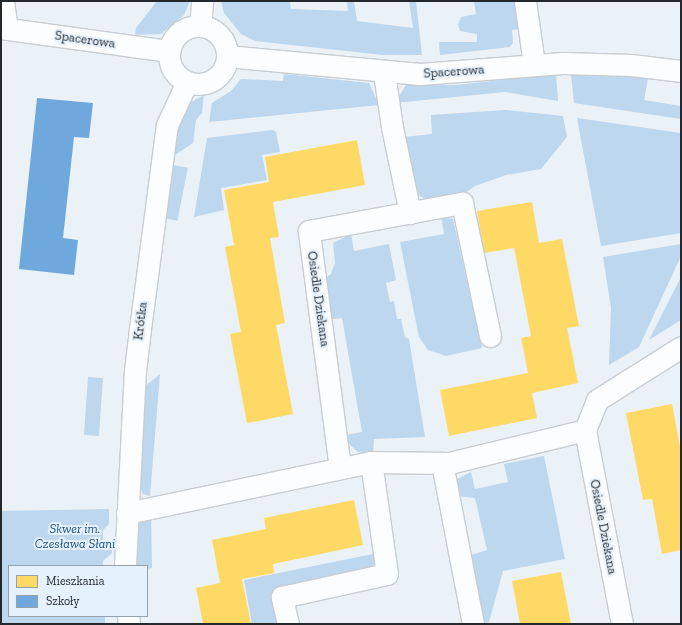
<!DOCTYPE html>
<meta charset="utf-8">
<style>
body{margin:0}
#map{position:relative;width:682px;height:625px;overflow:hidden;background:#eaf1f7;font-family:"Zilla Slab",serif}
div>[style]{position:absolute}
.green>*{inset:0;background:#bcd7ee;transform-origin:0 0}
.homes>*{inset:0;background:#ffd966}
.schools>*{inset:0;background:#6fa8dc}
.roads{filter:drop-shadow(1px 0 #c7cdd2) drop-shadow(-1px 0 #c7cdd2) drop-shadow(0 1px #c7cdd2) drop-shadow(0 -1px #c7cdd2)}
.street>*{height:21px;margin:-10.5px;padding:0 10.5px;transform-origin:10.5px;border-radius:10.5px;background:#fcfdfe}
.street>.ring{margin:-10.5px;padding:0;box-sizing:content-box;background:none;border:21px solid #fcfdfe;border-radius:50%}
span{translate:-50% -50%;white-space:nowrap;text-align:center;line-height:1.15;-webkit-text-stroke:4px #e5f1fc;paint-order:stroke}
.street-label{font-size:13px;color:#23282d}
.park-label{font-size:13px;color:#1b517a;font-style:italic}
.frame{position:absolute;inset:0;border:2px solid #23282d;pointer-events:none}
.legend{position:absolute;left:8px;top:565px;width:140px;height:52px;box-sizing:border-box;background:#e5f1fc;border:1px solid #97a1a9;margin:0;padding:5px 7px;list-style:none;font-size:12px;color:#23282d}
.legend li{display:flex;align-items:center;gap:8px;height:20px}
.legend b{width:20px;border:1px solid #97a1a9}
</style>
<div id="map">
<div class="green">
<div style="clip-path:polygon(157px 1px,190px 1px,184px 15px,161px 34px,135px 35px,136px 28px)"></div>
<div style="clip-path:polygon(221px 1px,290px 1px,291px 9px,348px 11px,347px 1px,354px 1px,357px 21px,413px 28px,409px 1px,416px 1px,422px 55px,383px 55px,255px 41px,241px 34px,224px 13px)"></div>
<div style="clip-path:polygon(474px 1px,514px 1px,519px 29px,512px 30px,513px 43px,510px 47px,440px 55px,439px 42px,477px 42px,477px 34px,460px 31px,458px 25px,461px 17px,476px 14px)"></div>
<div style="clip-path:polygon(284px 74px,369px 83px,379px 105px,209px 122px,212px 103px,231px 91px,241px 79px,283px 81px)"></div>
<div style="clip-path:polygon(556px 74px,558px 101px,505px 92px,395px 103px,406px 85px,456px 85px)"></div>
<div style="clip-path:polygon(571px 74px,648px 78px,644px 100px,681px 106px,681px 119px,574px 103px)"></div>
<div style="clip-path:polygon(204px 95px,202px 113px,196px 120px,193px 143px,172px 157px,177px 130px,188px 104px)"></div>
<div style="clip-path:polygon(505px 110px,563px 116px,567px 137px,541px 169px,506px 175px,475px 186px,465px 193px,425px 199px,415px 193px,404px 137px,432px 134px,431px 115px)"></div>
<div style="clip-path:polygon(577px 118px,681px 133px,681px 233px,601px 246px)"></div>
<div style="clip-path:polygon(273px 130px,276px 132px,280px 152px,262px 155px,267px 180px,221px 188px,224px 210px,194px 217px,207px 138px)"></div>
<div style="left:173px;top:165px;width:15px;height:54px;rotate:11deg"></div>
<div style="clip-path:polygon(441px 217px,453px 219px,482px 348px,446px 356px,428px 350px,419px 337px,400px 242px,444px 234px)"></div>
<div style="clip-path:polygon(351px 234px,354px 251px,389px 244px,396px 280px,386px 283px,390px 302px,394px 301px,397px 319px,401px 319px,405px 337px,409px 339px,425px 437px,374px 439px,373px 455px,358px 452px,348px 443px,346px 435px,362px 432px,342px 318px,325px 320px,322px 280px,331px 274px,335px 263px,333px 243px)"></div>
<div style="clip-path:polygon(681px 244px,681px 256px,639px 347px,609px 365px,611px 308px,603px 257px)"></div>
<div style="clip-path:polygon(681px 277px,681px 320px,649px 340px)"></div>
<div style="clip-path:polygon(160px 374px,150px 496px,143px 494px,138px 482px,143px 388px)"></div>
<div style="left:88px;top:377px;width:15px;height:58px;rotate:4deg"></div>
<div style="clip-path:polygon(544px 456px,565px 559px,503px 571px,489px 622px,480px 623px,471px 555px,487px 550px,475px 498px,458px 496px,455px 480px,471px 472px,475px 489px,508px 482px,504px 464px)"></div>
<div style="clip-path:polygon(109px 509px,109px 524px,103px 530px,103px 548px,112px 548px,112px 553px,103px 561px,103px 566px,9px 566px,9px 616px,105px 616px,105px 624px,1px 624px,1px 511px)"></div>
<div style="clip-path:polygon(151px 514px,152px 568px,147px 569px,147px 566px,138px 566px,135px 562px,137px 523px)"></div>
<div style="clip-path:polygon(378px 553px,376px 570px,277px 592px,283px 624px,252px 624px,244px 580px)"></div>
</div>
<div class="homes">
<div style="clip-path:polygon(357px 140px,365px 185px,273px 202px,279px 237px,270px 238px,285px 323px,276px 325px,293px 414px,247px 423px,230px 334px,241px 332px,225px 247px,234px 245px,224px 190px,269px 182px,265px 157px)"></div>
<div style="clip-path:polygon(532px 202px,539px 243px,562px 239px,579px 326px,567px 328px,578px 383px,532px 393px,537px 418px,449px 436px,440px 390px,528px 373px,521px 338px,531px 336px,514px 248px,484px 253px,477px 211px)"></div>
<div style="clip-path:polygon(672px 404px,681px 452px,681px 550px,662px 554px,652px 499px,643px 500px,626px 413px)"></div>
<div style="clip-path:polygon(354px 500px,363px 545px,273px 564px,274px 573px,242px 579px,251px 624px,203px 624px,196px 588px,220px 583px,212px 540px,266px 529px,264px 518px)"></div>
<div style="clip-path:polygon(561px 572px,571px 624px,520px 624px,512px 581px)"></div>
</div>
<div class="schools">
<div style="clip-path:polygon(37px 98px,93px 103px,89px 138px,74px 137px,63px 238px,78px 240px,74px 275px,19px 269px)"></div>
</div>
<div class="roads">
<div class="street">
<div style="left:3px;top:1px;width:28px;rotate:82deg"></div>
<div style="left:525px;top:1px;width:64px;rotate:81.9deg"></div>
<div style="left:200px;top:26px;width:25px;rotate:-85deg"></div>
<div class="ring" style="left:169px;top:26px;width:37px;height:37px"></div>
<div style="left:1px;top:28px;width:170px;rotate:7.8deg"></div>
<div style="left:227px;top:56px;width:194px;rotate:5.3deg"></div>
<div style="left:420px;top:74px;width:143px;rotate:-4.4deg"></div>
<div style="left:563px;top:63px;width:68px;rotate:1.7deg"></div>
<div style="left:631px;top:65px;width:50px;rotate:6.8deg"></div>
<div style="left:384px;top:73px;width:55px;rotate:81.6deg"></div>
<div style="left:392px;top:127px;width:88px;rotate:78.2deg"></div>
<div style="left:442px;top:463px;width:164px;rotate:79.1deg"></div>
<div style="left:340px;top:468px;width:239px;rotate:-97.5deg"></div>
<div style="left:309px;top:231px;width:156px;rotate:-10.4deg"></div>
<div style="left:462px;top:203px;width:136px;rotate:78.1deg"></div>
<div style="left:127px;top:513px;width:249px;rotate:-11.8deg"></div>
<div style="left:371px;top:462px;width:78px;rotate:0.7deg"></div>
<div style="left:449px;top:463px;width:140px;rotate:-13.6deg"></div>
<div style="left:125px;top:566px;width:195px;rotate:-87.1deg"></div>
<div style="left:135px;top:371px;width:42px;rotate:-83.2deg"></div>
<div style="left:140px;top:329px;width:206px;rotate:-82.5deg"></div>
<div style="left:167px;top:125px;width:47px;rotate:-65.1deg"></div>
<div style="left:128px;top:616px;width:8px;rotate:83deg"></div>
<div style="left:288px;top:624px;width:28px;rotate:-103deg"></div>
<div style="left:282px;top:597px;width:107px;rotate:-12.4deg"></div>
<div style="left:387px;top:574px;width:113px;rotate:-98.1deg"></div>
<div style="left:622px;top:624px;width:197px;rotate:-100.8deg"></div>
<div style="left:585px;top:430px;width:32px;rotate:-68deg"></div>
<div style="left:597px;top:400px;width:99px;rotate:-32.2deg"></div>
</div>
</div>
<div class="street-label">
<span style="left:85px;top:40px;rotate:8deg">Spacerowa</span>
<span style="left:454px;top:72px;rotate:-4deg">Spacerowa</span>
<span style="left:318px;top:299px;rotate:82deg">Osiedle Dziekana</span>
<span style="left:141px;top:321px;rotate:-83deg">Krótka</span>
<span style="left:603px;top:527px;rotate:79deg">Osiedle Dziekana</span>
</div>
<div class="park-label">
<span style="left:75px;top:537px">Skwer im.<br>Czesława Słani</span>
</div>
<div class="frame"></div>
<ul class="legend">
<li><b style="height:11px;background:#ffd966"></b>Mieszkania</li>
<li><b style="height:11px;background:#6fa8dc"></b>Szkoły</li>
</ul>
</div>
